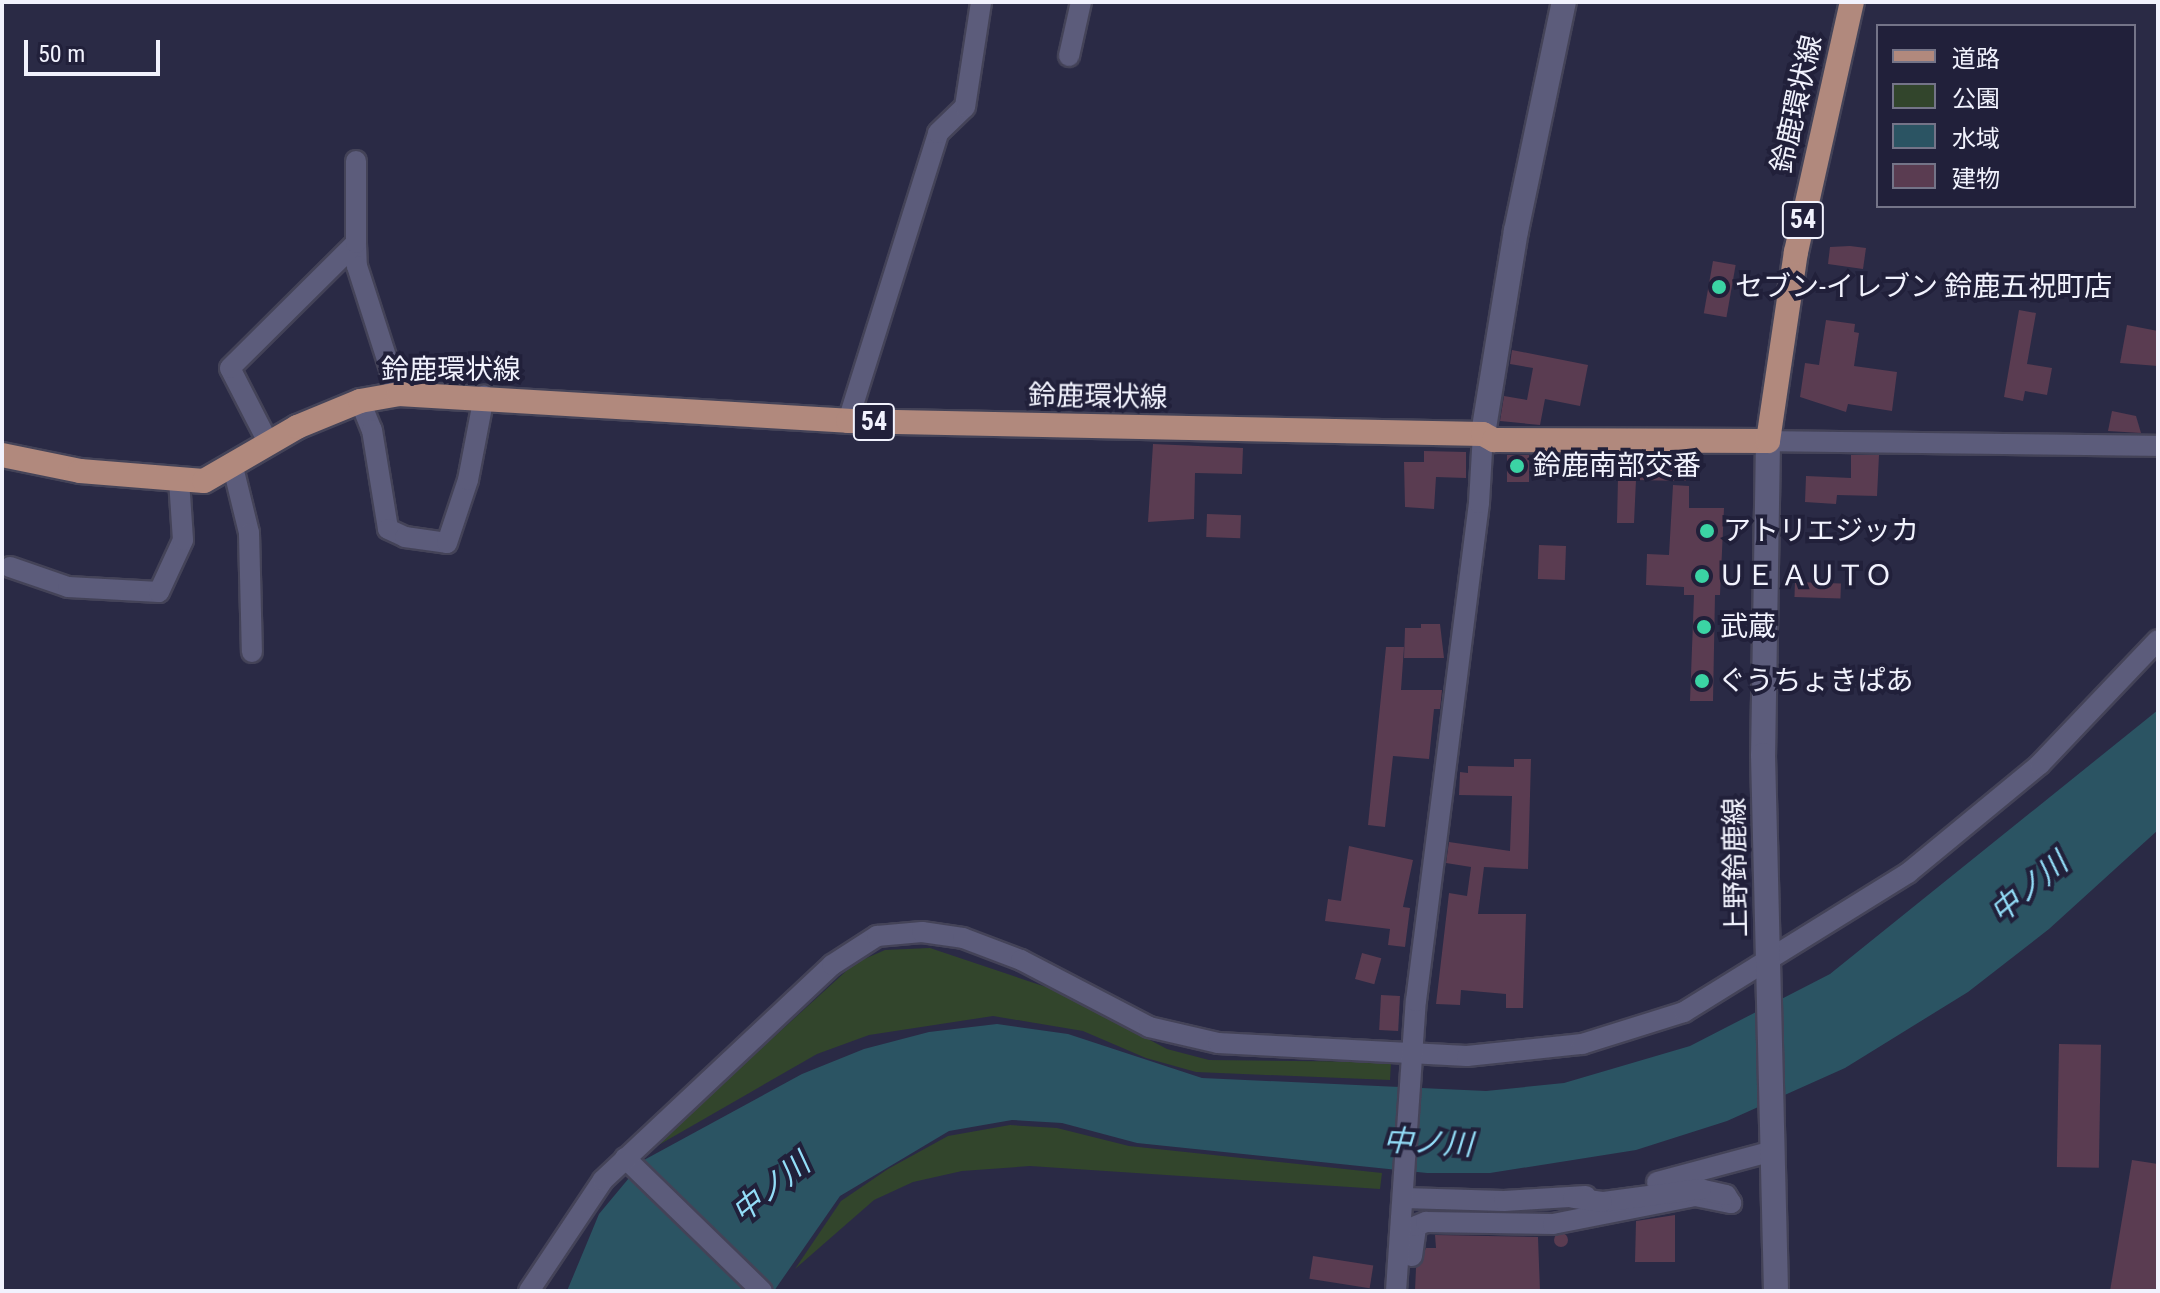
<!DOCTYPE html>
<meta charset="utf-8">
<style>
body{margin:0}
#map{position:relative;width:2160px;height:1293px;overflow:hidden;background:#2a2a45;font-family:"Roboto Condensed","Noto Sans JP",sans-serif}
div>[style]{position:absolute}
.green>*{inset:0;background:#32452c}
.water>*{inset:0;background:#2b5463}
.building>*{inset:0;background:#5a3c51;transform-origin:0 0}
.round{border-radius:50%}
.roads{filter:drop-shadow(2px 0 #444358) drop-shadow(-2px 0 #444358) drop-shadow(0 2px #444358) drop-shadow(0 -2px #444358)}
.street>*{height:20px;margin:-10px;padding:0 10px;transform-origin:10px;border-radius:10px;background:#5c5c7b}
.secondary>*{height:24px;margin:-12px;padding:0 12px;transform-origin:12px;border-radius:12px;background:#5c5c7b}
.primary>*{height:24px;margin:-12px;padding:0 12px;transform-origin:12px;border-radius:12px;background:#b1897d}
.dots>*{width:22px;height:22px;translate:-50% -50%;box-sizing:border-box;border:4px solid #21203a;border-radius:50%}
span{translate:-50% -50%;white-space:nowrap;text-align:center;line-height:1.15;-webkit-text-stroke:8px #21203a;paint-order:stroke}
.shield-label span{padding:2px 6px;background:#21203a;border:2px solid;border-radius:6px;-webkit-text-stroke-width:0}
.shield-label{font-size:26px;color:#f1f2fd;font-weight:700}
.street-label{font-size:28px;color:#f1f2fd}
.poi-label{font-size:28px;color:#f1f2fd}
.left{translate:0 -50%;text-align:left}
.water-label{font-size:30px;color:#93ddf8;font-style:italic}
.frame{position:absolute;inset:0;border:4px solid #f1f2fd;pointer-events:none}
.legend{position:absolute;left:1876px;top:24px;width:260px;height:184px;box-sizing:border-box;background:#21203a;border:2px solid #747488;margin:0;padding:10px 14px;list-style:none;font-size:24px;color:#f1f2fd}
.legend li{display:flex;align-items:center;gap:16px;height:40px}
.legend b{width:40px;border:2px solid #747488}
.scale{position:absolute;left:24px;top:40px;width:136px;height:36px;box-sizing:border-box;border:4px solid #f1f2fd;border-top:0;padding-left:10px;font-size:24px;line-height:28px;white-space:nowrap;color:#f1f2fd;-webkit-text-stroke:6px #21203a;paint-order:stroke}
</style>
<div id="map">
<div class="green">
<div style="clip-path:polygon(930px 948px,1055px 990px,1167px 1049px,1209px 1060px,1391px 1062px,1390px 1080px,1196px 1072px,1146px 1058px,1083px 1031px,993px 1016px,869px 1035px,817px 1054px,650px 1150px,855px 963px,885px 950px)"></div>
<div style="clip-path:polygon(1010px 1125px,1057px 1128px,1129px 1146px,1382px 1173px,1380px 1189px,1030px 1166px,962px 1171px,913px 1182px,874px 1200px,795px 1269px,841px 1201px,888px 1169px,948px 1136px)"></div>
</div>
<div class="water">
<div style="clip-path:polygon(2158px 710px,2158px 830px,2049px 929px,1968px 992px,1845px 1068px,1727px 1121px,1636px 1150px,1490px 1173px,1427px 1173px,1137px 1143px,1062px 1123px,1012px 1120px,949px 1131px,840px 1196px,774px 1291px,567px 1291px,599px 1214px,644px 1160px,802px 1074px,864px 1049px,929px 1032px,997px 1024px,1068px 1034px,1202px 1078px,1486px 1091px,1564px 1083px,1690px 1046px,1830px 974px)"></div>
</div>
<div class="building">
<div style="clip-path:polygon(1850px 246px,1866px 248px,1863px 269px,1828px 264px,1830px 247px)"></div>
<div style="left:1713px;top:261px;width:23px;height:53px;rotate:10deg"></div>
<div style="clip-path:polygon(2019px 310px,2036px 313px,2027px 364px,2052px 368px,2047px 395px,2025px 391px,2023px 401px,2004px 397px)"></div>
<div style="clip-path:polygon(1826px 320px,1855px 324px,1854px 332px,1859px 333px,1854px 366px,1897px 372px,1892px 411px,1848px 404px,1846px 412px,1800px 397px,1805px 363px,1819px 365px)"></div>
<div style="clip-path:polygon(2127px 325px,2158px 331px,2158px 366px,2120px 363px)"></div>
<div style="clip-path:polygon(1512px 350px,1588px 365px,1580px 406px,1545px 399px,1540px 425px,1500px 421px,1504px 396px,1527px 400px,1533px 368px,1510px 364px)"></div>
<div style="clip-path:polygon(2112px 411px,2136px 416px,2141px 433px,2108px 431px)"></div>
<div style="clip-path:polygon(1153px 444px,1243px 448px,1242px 474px,1195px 473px,1194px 519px,1148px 522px)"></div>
<div style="clip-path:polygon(1424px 451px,1466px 452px,1466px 478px,1436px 477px,1434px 509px,1405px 507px,1404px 462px,1424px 462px)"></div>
<div style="left:1507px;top:455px;width:22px;height:27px"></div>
<div style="clip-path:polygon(1851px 455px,1879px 455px,1877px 496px,1837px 495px,1836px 504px,1805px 502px,1806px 476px,1851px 478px)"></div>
<div style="clip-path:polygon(1597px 456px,1670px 460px,1670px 456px,1686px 456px,1686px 481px,1636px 480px,1634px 523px,1617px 523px,1618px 478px,1597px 478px)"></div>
<div style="clip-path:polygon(1673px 485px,1689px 486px,1689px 508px,1724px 508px,1720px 595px,1715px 595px,1713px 701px,1690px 701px,1694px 595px,1684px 595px,1684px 587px,1646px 585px,1647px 554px,1669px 555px)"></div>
<div style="left:1207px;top:514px;width:34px;height:23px;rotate:2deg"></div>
<div style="left:1539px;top:545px;width:27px;height:34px;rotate:2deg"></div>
<div style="left:1795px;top:582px;width:46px;height:15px;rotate:2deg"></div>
<div style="clip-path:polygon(1421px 624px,1440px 624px,1444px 658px,1404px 658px,1405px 628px,1421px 628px)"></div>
<div style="clip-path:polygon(1386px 647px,1404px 647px,1401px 690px,1442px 690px,1440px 709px,1434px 709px,1429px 759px,1393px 756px,1385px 827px,1368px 825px)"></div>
<div style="clip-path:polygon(1514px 759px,1531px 759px,1528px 869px,1484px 867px,1478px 914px,1526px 914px,1523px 1008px,1506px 1008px,1506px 994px,1461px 990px,1460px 1005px,1436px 1004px,1449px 893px,1467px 896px,1471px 867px,1446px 863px,1449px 842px,1510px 851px,1512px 796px,1459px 795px,1460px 772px,1468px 773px,1468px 766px,1514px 767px)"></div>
<div style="clip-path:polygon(1349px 846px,1413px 860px,1403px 907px,1410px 908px,1405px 947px,1388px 945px,1390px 929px,1325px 921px,1328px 899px,1341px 901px)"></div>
<div style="left:1362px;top:953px;width:20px;height:27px;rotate:15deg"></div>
<div style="left:1381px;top:995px;width:19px;height:35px;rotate:3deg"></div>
<div style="left:2059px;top:1044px;width:42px;height:123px;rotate:1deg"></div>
<div style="clip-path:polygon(2132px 1160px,2158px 1164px,2158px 1291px,2110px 1291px)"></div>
<div style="clip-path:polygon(1675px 1215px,1675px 1262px,1635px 1262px,1636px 1221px)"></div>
<div class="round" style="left:1554px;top:1233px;width:14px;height:14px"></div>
<div style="clip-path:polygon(1435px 1235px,1538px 1237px,1540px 1291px,1415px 1291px,1416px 1268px,1426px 1248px,1436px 1248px)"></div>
<div style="left:1313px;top:1256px;width:61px;height:23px;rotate:9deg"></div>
</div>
<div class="roads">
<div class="street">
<div style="left:1069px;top:56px;width:55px;rotate:-77.5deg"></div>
<div style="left:356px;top:243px;width:23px;rotate:88deg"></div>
<div style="left:357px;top:266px;width:134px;rotate:72.2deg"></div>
<div style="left:360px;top:401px;width:31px;rotate:68deg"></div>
<div style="left:372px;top:430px;width:100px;rotate:80.8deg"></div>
<div style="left:388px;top:529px;width:19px;rotate:25deg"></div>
<div style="left:405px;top:537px;width:42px;rotate:8.1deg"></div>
<div style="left:447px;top:543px;width:66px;rotate:-71.6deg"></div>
<div style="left:468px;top:480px;width:86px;rotate:-79.2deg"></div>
<div style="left:848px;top:421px;width:302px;rotate:-72.6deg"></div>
<div style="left:938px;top:133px;width:37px;rotate:-44deg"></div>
<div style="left:965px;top:107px;width:106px;rotate:-81.3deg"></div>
<div style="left:1768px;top:441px;width:390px;rotate:0.7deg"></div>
<div style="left:269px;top:444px;width:85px;rotate:-117.2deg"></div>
<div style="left:230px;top:368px;width:177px;rotate:-44.8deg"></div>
<div style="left:356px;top:243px;width:82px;rotate:-90deg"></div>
<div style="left:232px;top:463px;width:72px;rotate:76.3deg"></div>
<div style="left:249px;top:533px;width:119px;rotate:88.6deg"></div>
<div style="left:10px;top:567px;width:61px;rotate:19deg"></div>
<div style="left:68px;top:587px;width:91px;rotate:3.1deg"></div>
<div style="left:159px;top:592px;width:57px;rotate:-65.2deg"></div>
<div style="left:183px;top:540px;width:61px;rotate:-93.8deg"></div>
<div style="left:625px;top:1158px;width:191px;rotate:44.2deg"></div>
<div style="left:1657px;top:1182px;width:120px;rotate:-15deg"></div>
<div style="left:1404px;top:1198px;width:100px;rotate:1.7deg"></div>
<div style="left:1504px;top:1201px;width:82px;rotate:-3.5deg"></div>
<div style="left:1412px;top:1256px;width:30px;rotate:-82deg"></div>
<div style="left:1416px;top:1226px;width:11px;rotate:-22deg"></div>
<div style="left:1426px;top:1222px;width:127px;rotate:0.9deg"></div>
<div style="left:1553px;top:1224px;width:145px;rotate:-11.2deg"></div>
<div style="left:1695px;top:1196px;width:37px;rotate:11deg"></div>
<div style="left:1731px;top:1203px;width:9px;rotate:-122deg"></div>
<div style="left:1726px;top:1195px;width:26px;rotate:-167deg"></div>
<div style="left:1701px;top:1189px;width:100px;rotate:172.5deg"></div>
<div style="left:1602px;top:1202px;width:29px;rotate:-172deg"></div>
<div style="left:529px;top:1291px;width:133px;rotate:-56.3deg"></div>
<div style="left:603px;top:1180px;width:314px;rotate:-43.2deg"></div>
<div style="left:832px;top:965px;width:54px;rotate:-32.8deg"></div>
<div style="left:877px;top:936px;width:45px;rotate:-5.1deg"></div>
<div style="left:922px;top:932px;width:41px;rotate:8.3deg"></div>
<div style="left:963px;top:938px;width:62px;rotate:20.8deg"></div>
<div style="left:1021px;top:960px;width:144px;rotate:27.6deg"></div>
<div style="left:1149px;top:1027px;width:71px;rotate:13.1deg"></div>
<div style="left:1218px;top:1043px;width:249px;rotate:3deg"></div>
<div style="left:1467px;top:1056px;width:116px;rotate:-6deg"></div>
<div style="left:1582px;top:1044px;width:107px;rotate:-17.4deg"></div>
<div style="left:1684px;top:1012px;width:264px;rotate:-31.8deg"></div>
<div style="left:1908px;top:873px;width:171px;rotate:-39.5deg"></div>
<div style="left:2040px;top:764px;width:171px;rotate:-46.4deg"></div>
<div style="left:1396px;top:1291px;width:291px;rotate:-86.1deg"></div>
<div style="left:1416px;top:1001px;width:502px;rotate:-82.79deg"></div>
<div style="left:1479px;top:503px;width:69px;rotate:-86.7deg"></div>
</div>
<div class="secondary">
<div style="left:1483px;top:434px;width:206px;rotate:-80.8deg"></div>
<div style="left:1516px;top:231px;width:234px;rotate:-78.2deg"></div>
<div style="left:1768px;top:441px;width:314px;rotate:90.9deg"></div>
<div style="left:1763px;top:755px;width:536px;rotate:88.61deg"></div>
</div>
<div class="primary">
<div style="left:2px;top:455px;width:80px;rotate:11.6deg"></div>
<div style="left:80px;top:471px;width:124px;rotate:4.6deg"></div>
<div style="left:204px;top:481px;width:108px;rotate:-30.1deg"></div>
<div style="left:297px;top:427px;width:68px;rotate:-22.4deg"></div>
<div style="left:360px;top:401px;width:39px;rotate:-10deg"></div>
<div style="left:398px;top:394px;width:451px;rotate:3.4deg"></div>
<div style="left:848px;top:421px;width:635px;rotate:1.17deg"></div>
<div style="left:1483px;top:434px;width:13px;rotate:29deg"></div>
<div style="left:1494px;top:440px;width:274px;rotate:0.2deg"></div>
<div style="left:1768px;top:441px;width:191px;rotate:-81.6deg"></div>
<div style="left:1796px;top:252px;width:256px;rotate:-77.4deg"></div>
</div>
</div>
<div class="dots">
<div style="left:1719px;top:287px;background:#3bd4a4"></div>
<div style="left:1517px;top:466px;background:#3bd4a4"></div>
<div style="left:1707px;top:531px;background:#3bd4a4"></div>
<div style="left:1702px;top:576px;background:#3bd4a4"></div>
<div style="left:1704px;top:627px;background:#3bd4a4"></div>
<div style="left:1702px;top:681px;background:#3bd4a4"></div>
</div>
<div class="shield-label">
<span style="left:1803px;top:220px">54</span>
<span style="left:874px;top:422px">54</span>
</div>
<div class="street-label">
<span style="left:1797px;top:104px;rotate:-77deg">鈴鹿環状線</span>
<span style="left:451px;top:370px">鈴鹿環状線</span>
<span style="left:1098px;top:397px;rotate:1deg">鈴鹿環状線</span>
<span style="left:1736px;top:867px;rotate:-91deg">上野鈴鹿線</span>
</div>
<div class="poi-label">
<span class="left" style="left:1735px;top:287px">セブン-イレブン 鈴鹿五祝町店</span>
<span class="left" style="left:1533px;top:466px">鈴鹿南部交番</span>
<span class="left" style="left:1723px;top:531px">アトリエジッカ</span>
<span class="left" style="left:1718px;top:576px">ＵＥ ＡＵＴＯ</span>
<span class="left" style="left:1720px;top:627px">武蔵</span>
<span class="left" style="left:1718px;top:681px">ぐうちょきぱあ</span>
</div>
<div class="water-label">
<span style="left:2029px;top:888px;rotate:-40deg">中ノ川</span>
<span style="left:1428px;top:1143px;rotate:3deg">中ノ川</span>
<span style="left:771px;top:1188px;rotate:-39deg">中ノ川</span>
</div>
<div class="frame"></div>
<ul class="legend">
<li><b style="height:10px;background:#b1897d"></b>道路</li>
<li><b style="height:22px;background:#32452c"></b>公園</li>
<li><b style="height:22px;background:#2b5463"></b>水域</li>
<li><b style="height:22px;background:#5a3c51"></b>建物</li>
</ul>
<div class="scale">50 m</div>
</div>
